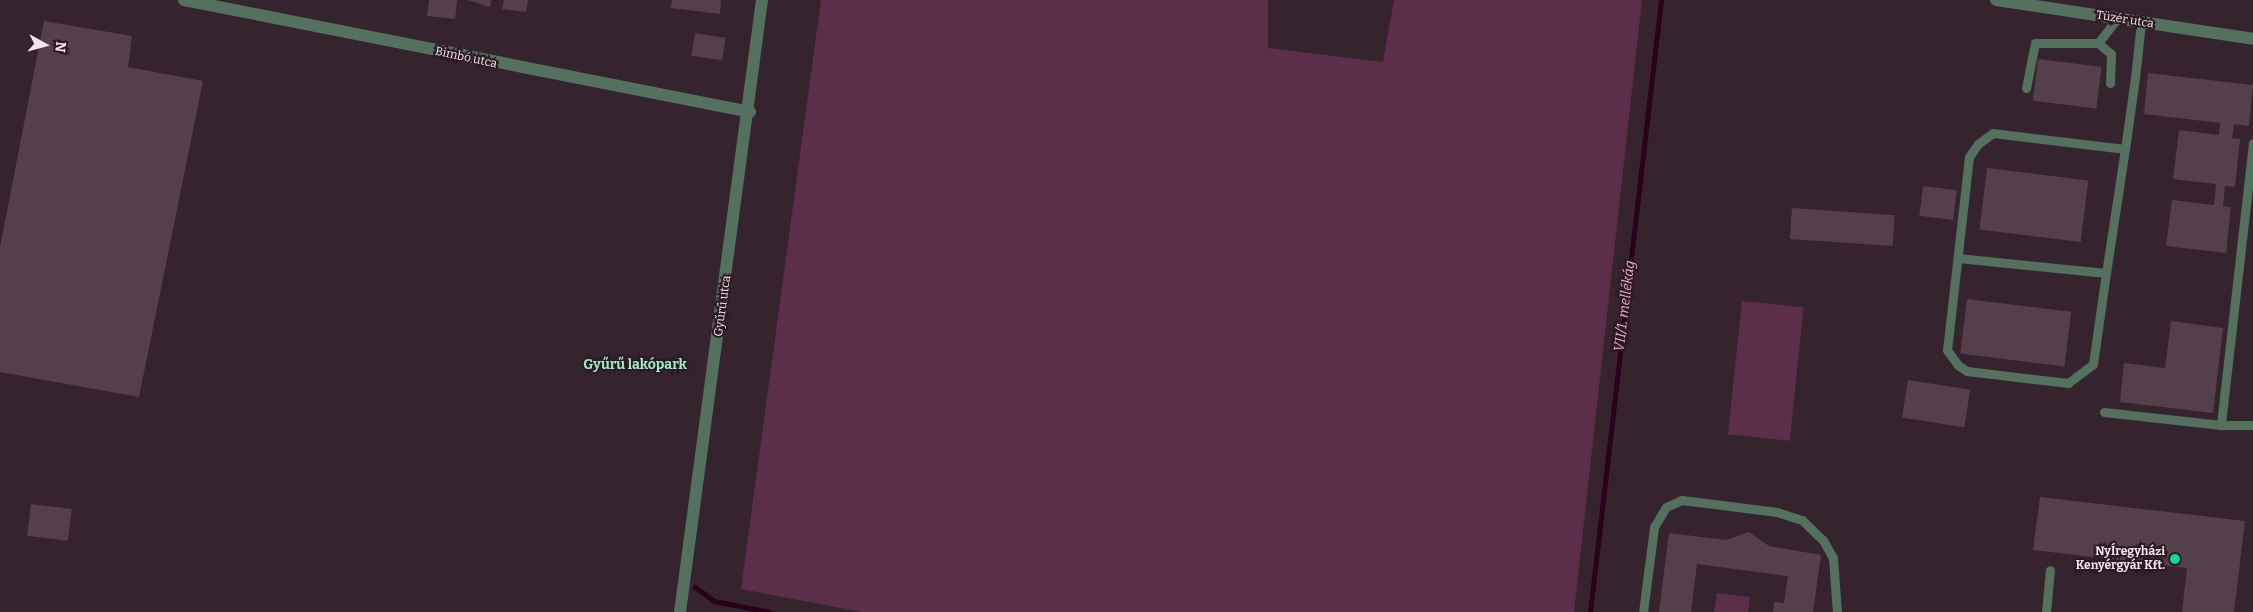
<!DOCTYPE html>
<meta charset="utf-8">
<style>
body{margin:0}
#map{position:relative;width:2253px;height:612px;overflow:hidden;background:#35242d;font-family:Bitter,serif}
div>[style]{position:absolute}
.green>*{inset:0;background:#5b2f49;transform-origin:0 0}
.stream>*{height:5px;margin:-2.5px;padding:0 2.5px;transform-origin:2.5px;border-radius:2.5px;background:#28011b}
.building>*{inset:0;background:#53404a;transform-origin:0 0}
.service>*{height:9px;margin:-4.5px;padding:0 4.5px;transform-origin:4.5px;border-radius:4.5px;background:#54705f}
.minor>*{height:12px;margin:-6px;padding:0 6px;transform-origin:6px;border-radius:6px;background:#54705f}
.dots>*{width:14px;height:14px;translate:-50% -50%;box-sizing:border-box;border:2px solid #2b1a24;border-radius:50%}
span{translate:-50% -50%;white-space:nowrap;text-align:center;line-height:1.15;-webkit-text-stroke:4px #2b1a24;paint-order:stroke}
.street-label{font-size:12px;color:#f3e7ed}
.poi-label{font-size:12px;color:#f3e7ed;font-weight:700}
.right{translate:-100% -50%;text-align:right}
.water-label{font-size:14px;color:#f5acd5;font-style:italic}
.neighbourhood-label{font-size:14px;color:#9eecbf;font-weight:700}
.north{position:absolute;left:20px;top:20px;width:50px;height:50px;-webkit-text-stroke:4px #2b1a24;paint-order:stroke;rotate:97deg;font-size:14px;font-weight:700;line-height:20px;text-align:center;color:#f3e7ed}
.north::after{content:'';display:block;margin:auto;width:18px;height:22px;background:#f3e7ed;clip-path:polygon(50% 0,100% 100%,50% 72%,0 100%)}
</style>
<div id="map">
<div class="green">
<div style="clip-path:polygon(821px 0,1268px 0,1268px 48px,1383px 62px,1394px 0,1642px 0,1574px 612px,862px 612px,741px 589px)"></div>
<div style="left:1742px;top:301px;width:62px;height:134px;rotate:6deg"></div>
<div style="clip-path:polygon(1717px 593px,1750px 597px,1748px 612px,1714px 612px)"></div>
</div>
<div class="stream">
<div style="left:695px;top:587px;width:24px;rotate:36deg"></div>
<div style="left:714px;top:601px;width:57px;rotate:11.1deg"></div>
<div style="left:1590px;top:612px;width:616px;rotate:-83.38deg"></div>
</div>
<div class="building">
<div style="clip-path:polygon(429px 0,457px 0,455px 19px,427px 16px)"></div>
<div style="clip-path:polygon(468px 0,491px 0,490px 7px)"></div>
<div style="clip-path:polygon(504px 0,528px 0,526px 12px,502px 9px)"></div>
<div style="clip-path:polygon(672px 0,721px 0,720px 14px,671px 8px)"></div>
<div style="clip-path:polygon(44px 21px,132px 36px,128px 67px,203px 81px,139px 397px,0 372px,0 247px)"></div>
<div style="left:695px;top:33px;width:31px;height:23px;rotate:9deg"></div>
<div style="left:2038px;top:59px;width:64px;height:42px;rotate:7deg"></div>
<div style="clip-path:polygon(2148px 73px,2253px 85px,2249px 126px,2234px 124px,2232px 138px,2240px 139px,2235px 187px,2225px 186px,2223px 206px,2231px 207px,2226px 253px,2166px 246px,2172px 200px,2214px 205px,2216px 184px,2173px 179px,2179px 130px,2219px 135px,2220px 123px,2144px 114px)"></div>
<div style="left:1987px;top:168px;width:102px;height:62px;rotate:7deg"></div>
<div style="left:1923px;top:186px;width:34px;height:30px;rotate:7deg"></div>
<div style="left:1792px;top:208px;width:103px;height:31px;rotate:4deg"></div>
<div style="left:1967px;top:299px;width:105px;height:55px;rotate:7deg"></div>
<div style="clip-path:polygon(2171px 321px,2223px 328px,2213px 413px,2120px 402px,2124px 363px,2165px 368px)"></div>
<div style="left:1908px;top:380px;width:63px;height:38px;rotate:9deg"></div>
<div style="clip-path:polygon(2040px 497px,2245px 521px,2234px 612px,2182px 612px,2187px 568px,2033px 550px)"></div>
<div style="left:31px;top:504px;width:41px;height:32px;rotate:7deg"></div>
<div style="clip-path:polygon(1749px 532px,1769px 546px,1821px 555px,1813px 612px,1773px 612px,1774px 602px,1784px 603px,1788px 576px,1697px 564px,1691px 612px,1659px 612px,1669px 533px,1726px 540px)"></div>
</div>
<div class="service">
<div style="left:2098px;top:43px;width:17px;rotate:40deg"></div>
<div style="left:2111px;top:54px;width:29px;rotate:92deg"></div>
<div style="left:2026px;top:88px;width:46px;rotate:-78.7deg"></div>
<div style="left:2035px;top:43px;width:63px"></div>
<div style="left:2098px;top:43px;width:29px;rotate:-52deg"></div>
<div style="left:2253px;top:143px;width:284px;rotate:96.5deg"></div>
<div style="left:2221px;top:425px;width:32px"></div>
<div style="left:2125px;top:149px;width:133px;rotate:-173.1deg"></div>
<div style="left:1993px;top:133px;width:19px;rotate:144deg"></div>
<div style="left:1978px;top:144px;width:16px;rotate:125deg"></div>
<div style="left:1969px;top:157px;width:194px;rotate:96.5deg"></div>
<div style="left:1947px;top:350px;width:19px;rotate:54deg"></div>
<div style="left:1958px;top:365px;width:11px;rotate:34deg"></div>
<div style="left:1967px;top:371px;width:102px;rotate:6.8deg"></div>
<div style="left:2068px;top:383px;width:31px;rotate:-37deg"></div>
<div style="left:2093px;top:364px;width:92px;rotate:-81.9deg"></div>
<div style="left:2106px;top:273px;width:125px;rotate:-81.3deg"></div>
<div style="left:2125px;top:149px;width:72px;rotate:-82deg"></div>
<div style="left:2135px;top:78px;width:55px;rotate:-83.8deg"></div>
<div style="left:1958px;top:258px;width:149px;rotate:5.8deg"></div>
<div style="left:2104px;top:412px;width:118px;rotate:6.3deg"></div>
<div style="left:1643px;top:612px;width:86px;rotate:-82.6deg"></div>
<div style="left:1654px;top:527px;width:23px;rotate:-59deg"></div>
<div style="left:1666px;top:507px;width:17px;rotate:-24deg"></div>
<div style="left:1682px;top:500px;width:96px;rotate:7.2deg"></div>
<div style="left:1777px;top:512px;width:26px;rotate:18deg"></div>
<div style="left:1802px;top:520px;width:29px;rotate:44deg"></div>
<div style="left:1823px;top:540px;width:21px;rotate:61deg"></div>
<div style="left:1833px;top:558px;width:54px;rotate:85.8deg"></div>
<div style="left:2046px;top:612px;width:42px;rotate:-84.6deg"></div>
</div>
<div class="minor">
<div style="left:184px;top:0;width:577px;rotate:11.19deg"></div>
<div style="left:1996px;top:0;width:260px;rotate:8.6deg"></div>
<div style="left:680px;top:612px;width:617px;rotate:-82.37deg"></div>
</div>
<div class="dots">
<div style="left:2175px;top:559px;background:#13d98a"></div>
</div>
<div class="street-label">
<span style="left:2125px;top:20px;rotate:9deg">Tüzér utca</span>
<span style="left:466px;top:58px;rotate:12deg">Bimbó utca</span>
<span style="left:723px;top:306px;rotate:-82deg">Gyűrű utca</span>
</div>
<div class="poi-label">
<span class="right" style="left:2165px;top:559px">NyÍregyházi<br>Kenyérgyár Kft.</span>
</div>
<div class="water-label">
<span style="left:1625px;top:306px;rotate:-83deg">VII/1. mellékág</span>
</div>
<div class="neighbourhood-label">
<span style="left:635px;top:365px">Gyűrű lakópark</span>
</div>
<div class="north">N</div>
</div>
